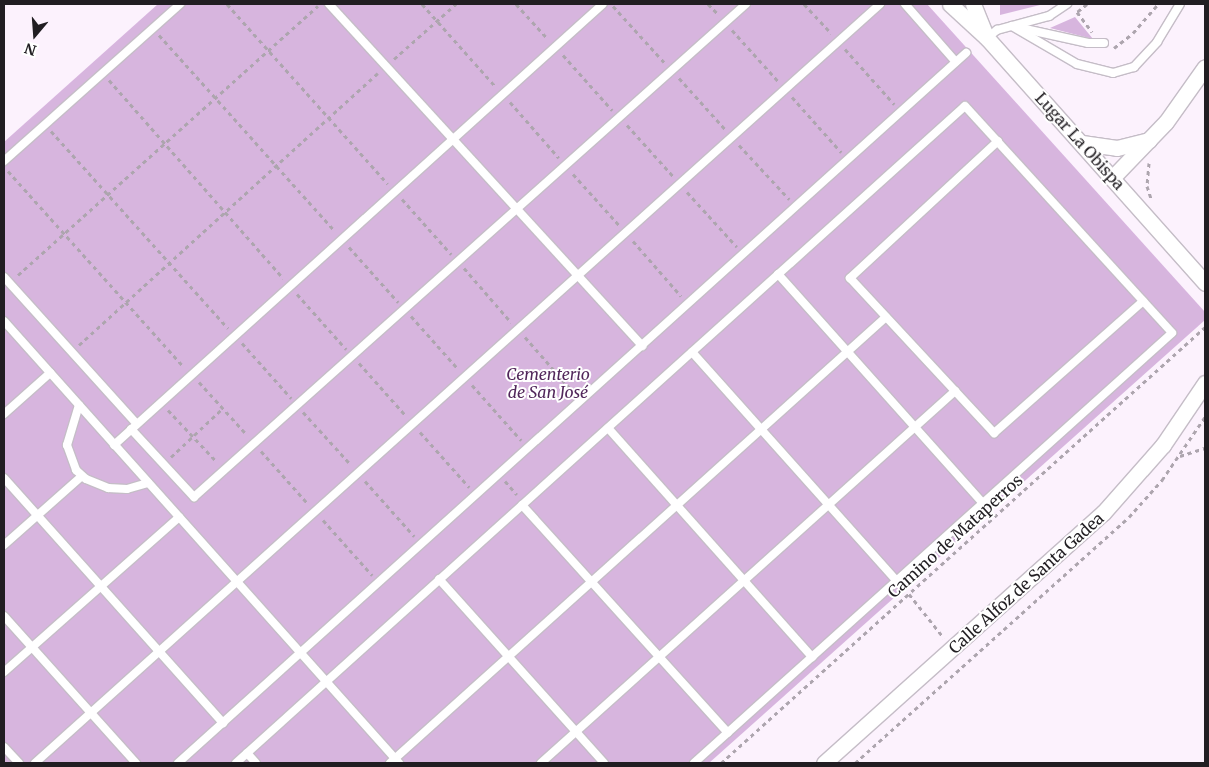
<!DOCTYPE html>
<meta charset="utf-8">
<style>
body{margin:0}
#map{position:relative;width:1209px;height:767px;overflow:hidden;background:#fcf2fd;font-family:Merriweather,serif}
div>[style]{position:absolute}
.green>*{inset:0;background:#d7b5de}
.path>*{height:3px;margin-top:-1.5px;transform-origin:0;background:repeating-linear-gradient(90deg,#ada5ae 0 4px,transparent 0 8px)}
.roads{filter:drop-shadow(1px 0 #c5bdc7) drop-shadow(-1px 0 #c5bdc7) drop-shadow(0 1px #c5bdc7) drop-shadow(0 -1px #c5bdc7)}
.lane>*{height:8px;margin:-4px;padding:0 4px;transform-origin:4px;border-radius:4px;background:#fff}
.street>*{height:15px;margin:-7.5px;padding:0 7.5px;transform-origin:7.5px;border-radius:7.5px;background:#fff}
span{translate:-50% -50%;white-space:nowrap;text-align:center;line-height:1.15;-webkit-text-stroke:4px #fff;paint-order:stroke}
.street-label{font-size:16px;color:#211e22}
.park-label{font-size:16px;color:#52275b;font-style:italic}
.frame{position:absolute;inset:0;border:5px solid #211e22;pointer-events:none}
.north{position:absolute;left:10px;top:10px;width:50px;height:50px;-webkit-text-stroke:4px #fff;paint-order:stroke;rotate:198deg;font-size:14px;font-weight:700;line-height:20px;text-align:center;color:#211e22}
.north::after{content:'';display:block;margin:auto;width:18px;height:22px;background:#211e22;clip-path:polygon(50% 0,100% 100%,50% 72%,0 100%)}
</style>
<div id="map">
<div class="green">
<div style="clip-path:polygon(158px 4px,927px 4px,1205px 312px,1205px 320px,709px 763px,4px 763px,4px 142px)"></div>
<div style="clip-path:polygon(1000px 4px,1044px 4px,1000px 15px)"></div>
<div style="clip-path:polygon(1075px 17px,1093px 39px,1050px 28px)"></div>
</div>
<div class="path">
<div style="left:227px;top:4px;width:241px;rotate:48.2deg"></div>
<div style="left:422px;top:4px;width:111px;rotate:48.3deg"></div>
<div style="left:516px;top:4px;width:47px;rotate:47.6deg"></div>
<div style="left:708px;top:4px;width:14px;rotate:45deg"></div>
<div style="left:804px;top:4px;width:40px;rotate:47deg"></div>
<div style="left:1087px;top:4px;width:13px;rotate:141deg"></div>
<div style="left:1077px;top:12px;width:25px;rotate:53deg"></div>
<div style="left:613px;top:6px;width:76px;rotate:47.7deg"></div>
<div style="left:732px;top:30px;width:69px;rotate:48deg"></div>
<div style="left:159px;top:35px;width:263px;rotate:48.1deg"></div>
<div style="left:1114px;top:48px;width:24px;rotate:-38deg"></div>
<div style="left:1133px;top:33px;width:38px;rotate:-49deg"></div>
<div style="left:845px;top:49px;width:74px;rotate:48.3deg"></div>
<div style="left:563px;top:55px;width:74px;rotate:48.3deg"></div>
<div style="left:394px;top:59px;width:83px;rotate:-41.6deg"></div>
<div style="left:679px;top:78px;width:69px;rotate:48deg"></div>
<div style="left:109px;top:80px;width:264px;rotate:48.7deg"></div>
<div style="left:792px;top:97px;width:74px;rotate:48.3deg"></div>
<div style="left:510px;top:102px;width:74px;rotate:48.8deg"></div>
<div style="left:627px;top:125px;width:69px;rotate:48deg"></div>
<div style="left:51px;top:131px;width:265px;rotate:48.1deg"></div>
<div style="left:739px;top:145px;width:74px;rotate:47.2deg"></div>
<div style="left:1149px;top:163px;width:23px;rotate:95deg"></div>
<div style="left:1147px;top:186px;width:13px;rotate:72deg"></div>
<div style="left:8px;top:171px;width:263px;rotate:48.1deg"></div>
<div style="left:573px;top:174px;width:69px;rotate:48deg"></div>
<div style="left:687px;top:192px;width:74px;rotate:47.7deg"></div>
<div style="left:402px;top:199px;width:74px;rotate:48.3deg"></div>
<div style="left:633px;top:241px;width:73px;rotate:48.9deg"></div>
<div style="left:349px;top:247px;width:74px;rotate:48.3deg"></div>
<div style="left:464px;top:268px;width:72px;rotate:49deg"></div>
<div style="left:18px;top:275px;width:403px;rotate:-41.9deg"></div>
<div style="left:297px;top:294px;width:74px;rotate:48.3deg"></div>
<div style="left:411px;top:316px;width:71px;rotate:48.4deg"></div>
<div style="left:525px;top:337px;width:74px;rotate:48.8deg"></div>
<div style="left:242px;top:343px;width:74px;rotate:48.3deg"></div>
<div style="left:79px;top:345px;width:404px;rotate:-42.3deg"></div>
<div style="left:359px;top:363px;width:71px;rotate:48.4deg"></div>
<div style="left:199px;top:382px;width:72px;rotate:47.8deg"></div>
<div style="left:472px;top:385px;width:74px;rotate:48.3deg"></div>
<div style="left:168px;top:410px;width:71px;rotate:46.7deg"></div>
<div style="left:303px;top:412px;width:72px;rotate:47.8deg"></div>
<div style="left:420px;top:432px;width:74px;rotate:48.3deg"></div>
<div style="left:261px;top:451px;width:71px;rotate:48.4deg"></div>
<div style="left:1180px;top:456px;width:26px;rotate:-18deg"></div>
<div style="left:171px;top:457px;width:70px;rotate:-43.3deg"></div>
<div style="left:365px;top:481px;width:74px;rotate:48.3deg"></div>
<div style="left:505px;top:481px;width:18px;rotate:49deg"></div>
<div style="left:323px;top:520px;width:74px;rotate:48.3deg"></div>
<div style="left:909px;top:594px;width:56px;rotate:51.5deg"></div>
<div style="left:721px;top:763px;width:651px;rotate:-42.01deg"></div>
<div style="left:855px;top:763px;width:368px;rotate:-41.9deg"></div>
<div style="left:1129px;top:517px;width:50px;rotate:-48.3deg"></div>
<div style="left:1162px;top:480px;width:76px;rotate:-55.7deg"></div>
</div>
<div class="roads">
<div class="lane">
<div style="left:329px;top:4px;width:464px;rotate:47.5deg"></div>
<div style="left:905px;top:4px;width:77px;rotate:48.7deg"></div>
<div style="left:1012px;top:26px;width:75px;rotate:30.3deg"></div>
<div style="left:1077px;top:64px;width:37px;rotate:14deg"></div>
<div style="left:1113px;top:73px;width:22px;rotate:-16deg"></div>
<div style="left:1134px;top:67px;width:34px;rotate:-47deg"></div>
<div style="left:1157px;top:42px;width:44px;rotate:-58.8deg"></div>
<div style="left:1016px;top:27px;width:74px;rotate:12.5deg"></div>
<div style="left:1088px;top:43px;width:16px"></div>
<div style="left:987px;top:38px;width:13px;rotate:-39deg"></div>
<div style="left:997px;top:30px;width:54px;rotate:-15.1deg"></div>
<div style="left:1049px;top:16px;width:22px;rotate:-34deg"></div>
<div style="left:998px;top:141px;width:202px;rotate:137.2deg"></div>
<div style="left:850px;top:278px;width:212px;rotate:47.1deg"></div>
<div style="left:994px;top:433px;width:199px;rotate:-41.5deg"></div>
<div style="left:4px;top:161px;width:236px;rotate:-41.7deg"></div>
<div style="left:778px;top:274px;width:307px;rotate:48.2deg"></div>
<div style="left:4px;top:277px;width:198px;rotate:47.9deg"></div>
<div style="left:4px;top:321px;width:593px;rotate:48.21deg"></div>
<div style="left:692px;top:352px;width:307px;rotate:48.2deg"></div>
<div style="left:79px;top:405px;width:42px;rotate:106.7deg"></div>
<div style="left:67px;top:445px;width:27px;rotate:70deg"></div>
<div style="left:76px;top:470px;width:13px;rotate:42deg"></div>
<div style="left:86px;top:479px;width:24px;rotate:22deg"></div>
<div style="left:108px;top:488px;width:19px;rotate:3deg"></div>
<div style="left:127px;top:489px;width:22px;rotate:-16deg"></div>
<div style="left:4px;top:414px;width:62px;rotate:-41.7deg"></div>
<div style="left:608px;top:428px;width:307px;rotate:48.3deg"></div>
<div style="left:131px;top:429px;width:93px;rotate:47.2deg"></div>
<div style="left:194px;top:497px;width:740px;rotate:-41.77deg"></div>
<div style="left:114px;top:445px;width:658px;rotate:-42.05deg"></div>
<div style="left:4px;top:478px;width:329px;rotate:48.2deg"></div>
<div style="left:522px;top:505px;width:307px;rotate:47.9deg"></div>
<div style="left:4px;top:545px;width:104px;rotate:-41.5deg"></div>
<div style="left:439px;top:579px;width:247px;rotate:48.1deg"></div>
<div style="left:4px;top:616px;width:198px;rotate:48.1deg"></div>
<div style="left:4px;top:672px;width:234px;rotate:-41.5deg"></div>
<div style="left:4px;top:747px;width:22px;rotate:47deg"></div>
<div style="left:247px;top:753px;width:13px;rotate:48deg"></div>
<div style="left:35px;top:763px;width:1136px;rotate:-41.93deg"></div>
<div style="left:178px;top:763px;width:1061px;rotate:-42.02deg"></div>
<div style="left:236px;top:763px;width:981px;rotate:-42.03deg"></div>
<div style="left:965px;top:106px;width:307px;rotate:47.6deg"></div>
<div style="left:1172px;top:333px;width:643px;rotate:138.03deg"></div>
<div style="left:390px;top:763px;width:667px;rotate:-41.96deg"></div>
<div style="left:541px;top:763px;width:557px;rotate:-41.94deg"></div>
</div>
<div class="street">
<div style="left:950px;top:4px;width:50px;rotate:42.6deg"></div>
<div style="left:987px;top:38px;width:328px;rotate:48.3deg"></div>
<div style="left:973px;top:4px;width:35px;rotate:68deg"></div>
<div style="left:1082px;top:143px;width:35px;rotate:8deg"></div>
<div style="left:1117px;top:148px;width:33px;rotate:-14deg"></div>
<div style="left:1113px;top:177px;width:76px;rotate:-46.1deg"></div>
<div style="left:1166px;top:122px;width:67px;rotate:-54.7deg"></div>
<div style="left:824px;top:763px;width:375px;rotate:-41.9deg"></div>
<div style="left:1103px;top:513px;width:91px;rotate:-48.6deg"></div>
<div style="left:1163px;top:445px;width:75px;rotate:-55.9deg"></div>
</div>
</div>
<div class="street-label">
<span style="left:1080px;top:141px;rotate:48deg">Lugar La Obispa</span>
<span style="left:955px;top:536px;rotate:-42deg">Camino de Mataperros</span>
<span style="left:1026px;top:583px;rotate:-42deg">Calle Alfoz de Santa Gadea</span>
</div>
<div class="park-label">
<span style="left:548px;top:383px">Cementerio<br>de San José</span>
</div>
<div class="frame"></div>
<div class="north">N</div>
</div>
